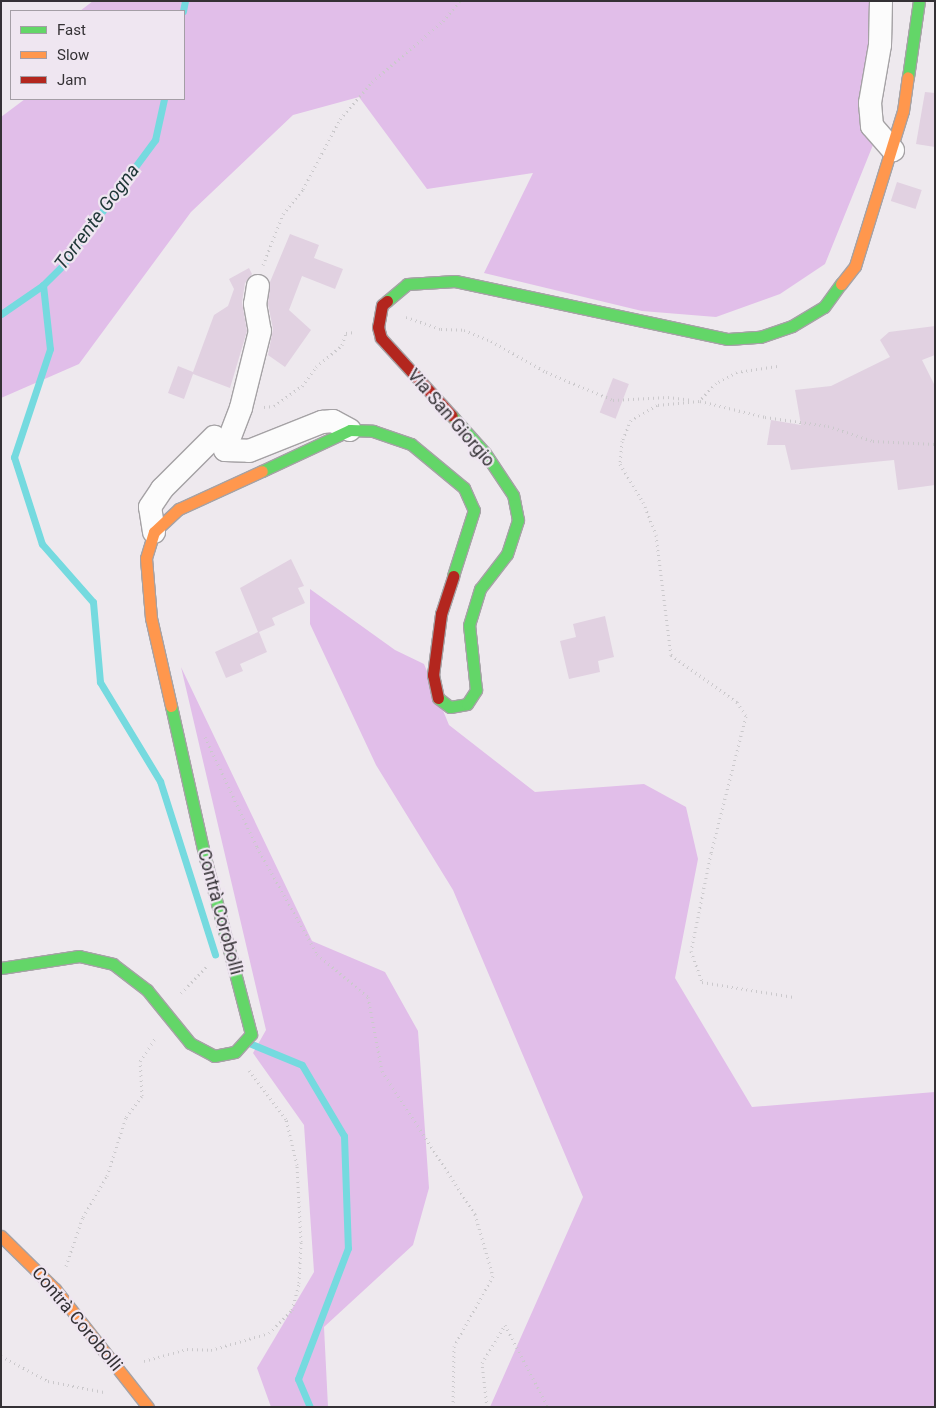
<!DOCTYPE html>
<meta charset="utf-8">
<style>
body{margin:0}
#map{position:relative;width:936px;height:1408px;overflow:hidden;background:#eee9ee;font-family:Roboto,sans-serif}
div>[style]{position:absolute}
.forest>*{inset:0;background:#e1bee9}
.stream>*{height:7px;margin:-3.5px;padding:0 3.5px;transform-origin:3.5px;border-radius:3.5px;background:#75dadf}
.building>*{inset:0;background:#e1d1e1;transform-origin:0 0}
.path>*{height:3px;margin-top:-1.5px;transform-origin:0;background:repeating-linear-gradient(90deg,#cbc9cc 0 1px,transparent 0 5px)}
.roads{filter:drop-shadow(1px 0 #a5a2a5) drop-shadow(-1px 0 #a5a2a5) drop-shadow(0 1px #a5a2a5) drop-shadow(0 -1px #a5a2a5)}
.street>*{height:22px;margin:-11px;padding:0 11px;transform-origin:11px;border-radius:11px;background:#fcfcfc}
.fast>*{height:11px;margin:-5.5px;padding:0 5.5px;transform-origin:5.5px;border-radius:5.5px;background:#63d668}
.slow>*{height:11px;margin:-5.5px;padding:0 5.5px;transform-origin:5.5px;border-radius:5.5px;background:#ff974d}
.jam>*{height:11px;margin:-5.5px;padding:0 5.5px;transform-origin:5.5px;border-radius:5.5px;background:#b3261e}
span{translate:-50% -50%;white-space:nowrap;text-align:center;line-height:1.15;-webkit-text-stroke:4.5px #efe6f1;paint-order:stroke}
.street-label{font-size:18px;color:#343135}
.water-label{font-size:19px;color:#1e3636;font-style:italic}
.frame{position:absolute;inset:0;border:2px solid #343135;pointer-events:none}
.legend{position:absolute;left:10px;top:10px;width:175px;height:90px;box-sizing:border-box;background:#efe6f1;border:1px solid #a49ea6;margin:0;padding:6px 9px;list-style:none;font-size:15px;color:#343135}
.legend li{display:flex;align-items:center;gap:10px;height:25px}
.legend b{width:25px;border:1px solid #a49ea6}
</style>
<div id="map">
<div class="forest">
<div style="clip-path:polygon(93px 1px,872px 1px,879px 130px,825px 264px,780px 294px,716px 317px,642px 311px,484px 273px,533px 173px,427px 189px,359px 97px,293px 115px,191px 212px,79px 364px,1px 398px,1px 117px,25px 99px,184px 99px,184px 11px,80px 11px)"></div>
<div style="clip-path:polygon(310px 589px,395px 650px,424px 664px,449px 725px,535px 792px,644px 784px,686px 807px,698px 859px,675px 978px,752px 1107px,935px 1092px,935px 1407px,490px 1407px,583px 1197px,453px 890px,376px 765px,310px 624px)"></div>
<div style="clip-path:polygon(181px 667px,312px 941px,385px 972px,418px 1031px,429px 1188px,413px 1245px,324px 1327px,328px 1407px,271px 1407px,257px 1368px,314px 1272px,304px 1125px,253px 1053px,266px 1030px)"></div>
</div>
<div class="stream">
<div style="left:183px;top:11px;width:10px;rotate:-79deg"></div>
<div style="left:43px;top:285px;width:64px;rotate:83.8deg"></div>
<div style="left:50px;top:349px;width:114px;rotate:108.4deg"></div>
<div style="left:14px;top:457px;width:91px;rotate:72.2deg"></div>
<div style="left:42px;top:544px;width:77px;rotate:48.7deg"></div>
<div style="left:93px;top:602px;width:80px;rotate:85deg"></div>
<div style="left:100px;top:682px;width:116px;rotate:58.8deg"></div>
<div style="left:160px;top:781px;width:182px;rotate:72.4deg"></div>
<div style="left:1px;top:314px;width:51px;rotate:-34.6deg"></div>
<div style="left:43px;top:285px;width:27px;rotate:-45deg"></div>
<div style="left:62px;top:266px;width:157px;rotate:-53.6deg"></div>
<div style="left:155px;top:140px;width:42px;rotate:-77.6deg"></div>
<div style="left:249px;top:1043px;width:57px;rotate:22.5deg"></div>
<div style="left:302px;top:1065px;width:82px;rotate:59.4deg"></div>
<div style="left:344px;top:1136px;width:112px;rotate:88deg"></div>
<div style="left:348px;top:1248px;width:140px;rotate:110.9deg"></div>
<div style="left:298px;top:1379px;width:30px;rotate:67deg"></div>
</div>
<div class="building">
<div style="clip-path:polygon(925px 92px,935px 93px,935px 147px,916px 144px)"></div>
<div style="left:897px;top:182px;width:26px;height:20px;rotate:18deg"></div>
<div style="clip-path:polygon(290px 234px,319px 245px,314px 258px,343px 269px,335px 289px,302px 276px,289px 310px,311px 330px,285px 367px,268px 355px,273px 329px,268px 304px,270px 282px)"></div>
<div style="clip-path:polygon(249px 268px,252px 274px,245px 283px,242px 302px,247px 331px,230px 388px,193px 374px,184px 399px,168px 393px,178px 366px,193px 372px,214px 315px,228px 306px,234px 289px,229px 279px)"></div>
<div style="clip-path:polygon(935px 326px,935px 355px,922px 360px,935px 386px,935px 485px,898px 490px,894px 460px,791px 470px,785px 445px,767px 445px,771px 420px,801px 425px,795px 390px,831px 386px,890px 357px,880px 340px,889px 332px)"></div>
<div style="left:613px;top:378px;width:17px;height:37px;rotate:21deg"></div>
<div style="clip-path:polygon(291px 559px,304px 586px,298px 588px,305px 603px,272px 618px,275px 625px,259px 632px,267px 652px,240px 664px,243px 671px,226px 678px,215px 652px,258px 632px,240px 588px)"></div>
<div style="clip-path:polygon(605px 616px,614px 657px,598px 661px,600px 672px,569px 679px,560px 641px,576px 637px,573px 624px)"></div>
</div>
<div class="path">
<div style="left:263px;top:265px;width:55px;rotate:-68.6deg"></div>
<div style="left:283px;top:214px;width:32px;rotate:-51deg"></div>
<div style="left:303px;top:189px;width:79px;rotate:-62.1deg"></div>
<div style="left:340px;top:119px;width:49px;rotate:-49.1deg"></div>
<div style="left:372px;top:82px;width:94px;rotate:-40.7deg"></div>
<div style="left:443px;top:21px;width:26px;rotate:-50deg"></div>
<div style="left:406px;top:317px;width:37px;rotate:19deg"></div>
<div style="left:441px;top:329px;width:23px;rotate:2deg"></div>
<div style="left:464px;top:330px;width:29px;rotate:22deg"></div>
<div style="left:491px;top:341px;width:63px;rotate:29.4deg"></div>
<div style="left:546px;top:372px;width:73px;rotate:22.7deg"></div>
<div style="left:613px;top:400px;width:55px;rotate:-3.1deg"></div>
<div style="left:668px;top:397px;width:25px;rotate:7deg"></div>
<div style="left:777px;top:366px;width:40px;rotate:171.5deg"></div>
<div style="left:737px;top:372px;width:24px;rotate:152deg"></div>
<div style="left:716px;top:383px;width:25px;rotate:133deg"></div>
<div style="left:699px;top:401px;width:42px;rotate:174.6deg"></div>
<div style="left:657px;top:405px;width:30px;rotate:150deg"></div>
<div style="left:631px;top:420px;width:23px;rotate:113deg"></div>
<div style="left:622px;top:441px;width:23px;rotate:95deg"></div>
<div style="left:620px;top:464px;width:44px;rotate:58.8deg"></div>
<div style="left:643px;top:502px;width:35px;rotate:68deg"></div>
<div style="left:656px;top:535px;width:121px;rotate:82.9deg"></div>
<div style="left:671px;top:655px;width:81px;rotate:35.5deg"></div>
<div style="left:737px;top:702px;width:17px;rotate:57deg"></div>
<div style="left:746px;top:716px;width:141px;rotate:104.3deg"></div>
<div style="left:711px;top:853px;width:100px;rotate:101.5deg"></div>
<div style="left:691px;top:951px;width:33px;rotate:70deg"></div>
<div style="left:702px;top:982px;width:93px;rotate:9.3deg"></div>
<div style="left:700px;top:401px;width:67px;rotate:13.8deg"></div>
<div style="left:765px;top:417px;width:64px;rotate:8.1deg"></div>
<div style="left:828px;top:426px;width:47px;rotate:18.4deg"></div>
<div style="left:873px;top:441px;width:62px;rotate:2.8deg"></div>
<div style="left:264px;top:407px;width:10px;rotate:-6deg"></div>
<div style="left:274px;top:406px;width:34px;rotate:-36deg"></div>
<div style="left:302px;top:386px;width:24px;rotate:-54deg"></div>
<div style="left:316px;top:367px;width:34px;rotate:-40deg"></div>
<div style="left:342px;top:345px;width:13px;rotate:-72deg"></div>
<div style="left:346px;top:333px;width:9px;rotate:-6deg"></div>
<div style="left:205px;top:737px;width:122px;rotate:64.7deg"></div>
<div style="left:257px;top:847px;width:123px;rotate:60.7deg"></div>
<div style="left:317px;top:954px;width:67px;rotate:40.1deg"></div>
<div style="left:368px;top:997px;width:75px;rotate:79.3deg"></div>
<div style="left:382px;top:1071px;width:171px;rotate:57deg"></div>
<div style="left:475px;top:1214px;width:65px;rotate:73.8deg"></div>
<div style="left:493px;top:1276px;width:80px;rotate:119.1deg"></div>
<div style="left:454px;top:1346px;width:61px;rotate:90.9deg"></div>
<div style="left:181px;top:993px;width:39px;rotate:-46deg"></div>
<div style="left:66px;top:1266px;width:52px;rotate:-70.9deg"></div>
<div style="left:83px;top:1217px;width:48px;rotate:-59.7deg"></div>
<div style="left:107px;top:1176px;width:62px;rotate:-72.1deg"></div>
<div style="left:126px;top:1117px;width:26px;rotate:-53deg"></div>
<div style="left:142px;top:1096px;width:35px;rotate:-93deg"></div>
<div style="left:140px;top:1061px;width:29px;rotate:-56deg"></div>
<div style="left:1px;top:1356px;width:53px;rotate:28deg"></div>
<div style="left:48px;top:1381px;width:57px;rotate:11.1deg"></div>
<div style="left:144px;top:1361px;width:45px;rotate:-15.6deg"></div>
<div style="left:187px;top:1349px;width:24px;rotate:2deg"></div>
<div style="left:211px;top:1350px;width:60px;rotate:-16.3deg"></div>
<div style="left:269px;top:1333px;width:33px;rotate:-45deg"></div>
<div style="left:292px;top:1310px;width:28px;rotate:-75deg"></div>
<div style="left:299px;top:1283px;width:41px;rotate:-87.2deg"></div>
<div style="left:301px;top:1242px;width:77px;rotate:-93deg"></div>
<div style="left:297px;top:1165px;width:47px;rotate:-103.4deg"></div>
<div style="left:286px;top:1119px;width:61px;rotate:-127.1deg"></div>
<div style="left:487px;top:1407px;width:44px;rotate:-96.5deg"></div>
<div style="left:482px;top:1363px;width:44px;rotate:-58.8deg"></div>
<div style="left:505px;top:1325px;width:93px;rotate:62.3deg"></div>
</div>
<div class="roads">
<div class="street">
<div style="left:881px;top:1px;width:44px;rotate:91.3deg"></div>
<div style="left:880px;top:45px;width:59px;rotate:99.8deg"></div>
<div style="left:870px;top:103px;width:23px;rotate:85deg"></div>
<div style="left:872px;top:126px;width:32px;rotate:49deg"></div>
<div style="left:258px;top:286px;width:18px;rotate:99deg"></div>
<div style="left:255px;top:304px;width:27px;rotate:80deg"></div>
<div style="left:260px;top:331px;width:79px;rotate:103.9deg"></div>
<div style="left:241px;top:408px;width:45px;rotate:110.9deg"></div>
<div style="left:225px;top:450px;width:24px;rotate:2deg"></div>
<div style="left:249px;top:451px;width:79px;rotate:-21.7deg"></div>
<div style="left:322px;top:422px;width:11px;rotate:-5deg"></div>
<div style="left:333px;top:421px;width:19px;rotate:28deg"></div>
<div style="left:154px;top:532px;width:25px;rotate:-99deg"></div>
<div style="left:150px;top:507px;width:22px;rotate:-56deg"></div>
<div style="left:162px;top:489px;width:74px;rotate:-45deg"></div>
</div>
<div class="fast">
<div style="left:908px;top:77px;width:77px;rotate:-81.8deg"></div>
<div style="left:387px;top:301px;width:26px;rotate:-40deg"></div>
<div style="left:407px;top:284px;width:48px;rotate:-3.6deg"></div>
<div style="left:455px;top:281px;width:279px;rotate:12deg"></div>
<div style="left:728px;top:339px;width:32px;rotate:-4deg"></div>
<div style="left:760px;top:337px;width:34px;rotate:-19deg"></div>
<div style="left:792px;top:326px;width:37px;rotate:-31deg"></div>
<div style="left:824px;top:307px;width:29px;rotate:-54deg"></div>
<div style="left:262px;top:471px;width:97px;rotate:-25deg"></div>
<div style="left:350px;top:430px;width:23px;rotate:2deg"></div>
<div style="left:373px;top:431px;width:40px;rotate:18.9deg"></div>
<div style="left:411px;top:444px;width:69px;rotate:39.7deg"></div>
<div style="left:464px;top:488px;width:24px;rotate:66deg"></div>
<div style="left:474px;top:510px;width:69px;rotate:107.7deg"></div>
<div style="left:438px;top:698px;width:15px;rotate:37deg"></div>
<div style="left:450px;top:707px;width:17px;rotate:-10deg"></div>
<div style="left:467px;top:704px;width:17px;rotate:-57deg"></div>
<div style="left:476px;top:690px;width:65px;rotate:-96.1deg"></div>
<div style="left:469px;top:625px;width:38px;rotate:-73deg"></div>
<div style="left:480px;top:589px;width:44px;rotate:-52.4deg"></div>
<div style="left:507px;top:554px;width:36px;rotate:-72deg"></div>
<div style="left:518px;top:520px;width:25px;rotate:-101deg"></div>
<div style="left:513px;top:495px;width:50px;rotate:-123.7deg"></div>
<div style="left:485px;top:453px;width:50px;rotate:-131.7deg"></div>
<div style="left:1px;top:968px;width:79px;rotate:-8.7deg"></div>
<div style="left:79px;top:956px;width:35px;rotate:13deg"></div>
<div style="left:113px;top:964px;width:43px;rotate:37.4deg"></div>
<div style="left:147px;top:990px;width:68px;rotate:50.9deg"></div>
<div style="left:190px;top:1043px;width:27px;rotate:28deg"></div>
<div style="left:214px;top:1056px;width:21px;rotate:-11deg"></div>
<div style="left:235px;top:1052px;width:24px;rotate:-48deg"></div>
<div style="left:251px;top:1034px;width:182px;rotate:-104.6deg"></div>
<div style="left:205px;top:858px;width:156px;rotate:-102.6deg"></div>
</div>
<div class="slow">
<div style="left:841px;top:284px;width:23px;rotate:-52deg"></div>
<div style="left:855px;top:266px;width:162px;rotate:-72.8deg"></div>
<div style="left:903px;top:111px;width:34px;rotate:-82deg"></div>
<div style="left:171px;top:706px;width:90px;rotate:-102.8deg"></div>
<div style="left:151px;top:618px;width:60px;rotate:-94.8deg"></div>
<div style="left:146px;top:558px;width:27px;rotate:-73deg"></div>
<div style="left:154px;top:532px;width:34px;rotate:-43deg"></div>
<div style="left:179px;top:509px;width:91px;rotate:-24.6deg"></div>
<div style="left:1px;top:1236px;width:76px;rotate:44.5deg"></div>
<div style="left:55px;top:1289px;width:150px;rotate:51.8deg"></div>
</div>
<div class="jam">
<div style="left:387px;top:301px;width:6px;rotate:141deg"></div>
<div style="left:382px;top:305px;width:22px;rotate:100deg"></div>
<div style="left:378px;top:327px;width:11px;rotate:75deg"></div>
<div style="left:381px;top:338px;width:105px;rotate:47.7deg"></div>
<div style="left:438px;top:698px;width:24px;rotate:-102deg"></div>
<div style="left:433px;top:675px;width:62px;rotate:-82.5deg"></div>
<div style="left:441px;top:614px;width:40px;rotate:-72deg"></div>
</div>
</div>
<div class="street-label">
<span style="left:451px;top:418px;rotate:49deg">Via San Giorgio</span>
<span style="left:220px;top:912px;rotate:75deg">Contrà Corobolli</span>
<span style="left:77px;top:1319px;rotate:50deg">Contrà Corobolli</span>
</div>
<div class="water-label">
<span style="left:97px;top:217px;rotate:-53deg">Torrente Gogna</span>
</div>
<div class="frame"></div>
<ul class="legend">
<li><b style="height:6px;background:#63d668"></b>Fast</li>
<li><b style="height:6px;background:#ff974d"></b>Slow</li>
<li><b style="height:6px;background:#b3261e"></b>Jam</li>
</ul>
</div>
